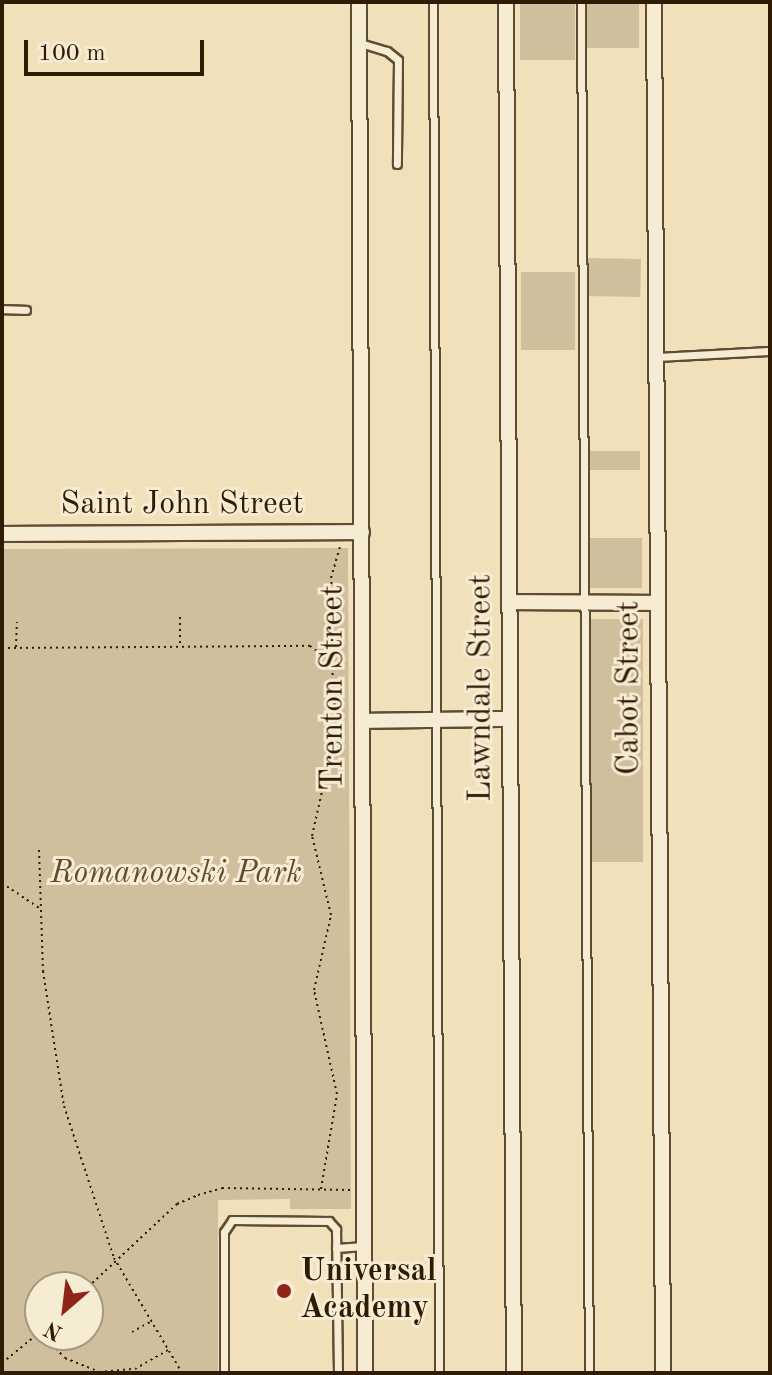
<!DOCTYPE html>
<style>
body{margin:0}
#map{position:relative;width:772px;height:1375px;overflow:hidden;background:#f1e1bb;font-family:"Old Standard TT",serif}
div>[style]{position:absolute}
.green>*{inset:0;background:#d0bf9c;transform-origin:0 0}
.path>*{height:2px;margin-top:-1px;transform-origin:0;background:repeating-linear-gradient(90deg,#301b04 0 2px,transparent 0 6px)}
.roads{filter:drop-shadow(2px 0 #604c32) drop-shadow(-2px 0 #604c32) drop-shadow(0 2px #604c32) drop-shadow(0 -2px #604c32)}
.lane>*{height:7px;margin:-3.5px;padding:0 3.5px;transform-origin:3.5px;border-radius:3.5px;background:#f6ecd3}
.street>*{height:14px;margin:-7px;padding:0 7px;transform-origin:7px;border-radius:7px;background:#f6ecd3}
.dots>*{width:22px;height:22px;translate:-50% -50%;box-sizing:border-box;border:4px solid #f6ecd3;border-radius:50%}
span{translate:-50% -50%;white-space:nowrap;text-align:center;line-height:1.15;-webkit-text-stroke:6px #f6ecd3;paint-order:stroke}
.street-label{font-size:32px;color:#301b04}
.park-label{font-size:32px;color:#604c32;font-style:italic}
.poi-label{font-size:32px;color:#301b04;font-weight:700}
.left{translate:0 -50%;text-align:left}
.frame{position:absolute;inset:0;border:4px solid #301b04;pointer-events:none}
.north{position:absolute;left:24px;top:1271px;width:80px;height:80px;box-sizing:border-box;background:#f6ecd3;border:2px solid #a79880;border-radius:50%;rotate:208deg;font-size:22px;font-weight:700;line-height:32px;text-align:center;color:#301b04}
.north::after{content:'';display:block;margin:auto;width:28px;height:36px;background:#8f2418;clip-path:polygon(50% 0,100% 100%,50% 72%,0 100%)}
.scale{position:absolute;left:24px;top:40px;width:180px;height:36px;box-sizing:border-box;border:4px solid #301b04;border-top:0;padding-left:10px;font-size:24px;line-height:28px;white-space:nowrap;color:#301b04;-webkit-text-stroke:6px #f6ecd3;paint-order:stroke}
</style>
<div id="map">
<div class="green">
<div style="left:520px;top:2px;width:55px;height:58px"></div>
<div style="left:585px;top:2px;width:54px;height:46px"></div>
<div style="left:586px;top:258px;width:55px;height:38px;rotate:1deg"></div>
<div style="left:521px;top:272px;width:54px;height:78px"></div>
<div style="left:640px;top:451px;width:19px;height:53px;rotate:90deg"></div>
<div style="left:590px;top:538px;width:52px;height:50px"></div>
<div style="clip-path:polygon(evenodd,348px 548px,351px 1209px,290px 1209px,290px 1199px,218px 1200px,218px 1373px,2px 1373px,2px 549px,348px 548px,40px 1287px,88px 1287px,88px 1335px,40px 1335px,40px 1287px)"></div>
<div style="left:589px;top:619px;width:54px;height:243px"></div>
</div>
<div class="path">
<div style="left:180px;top:617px;width:28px;rotate:90deg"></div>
<div style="left:16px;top:647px;width:25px;rotate:-88deg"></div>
<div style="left:2px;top:648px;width:308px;rotate:-0.4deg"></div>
<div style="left:310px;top:646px;width:19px;rotate:36deg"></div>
<div style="left:39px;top:850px;width:121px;rotate:88.1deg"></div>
<div style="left:43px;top:971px;width:137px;rotate:81.2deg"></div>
<div style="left:64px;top:1106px;width:160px;rotate:71.8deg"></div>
<div style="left:114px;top:1258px;width:134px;rotate:59.4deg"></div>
<div style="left:2px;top:883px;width:45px;rotate:34deg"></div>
<div style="left:321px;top:1189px;width:96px;rotate:-80.4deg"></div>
<div style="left:337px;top:1094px;width:107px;rotate:-102.5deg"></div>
<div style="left:314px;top:990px;width:77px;rotate:-77.2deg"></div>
<div style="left:331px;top:915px;width:81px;rotate:-103.5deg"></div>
<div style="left:312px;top:836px;width:110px;rotate:-77.4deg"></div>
<div style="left:336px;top:729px;width:54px;rotate:-93.2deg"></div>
<div style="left:333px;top:675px;width:18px;rotate:-112deg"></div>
<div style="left:326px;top:658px;width:28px;rotate:-71deg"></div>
<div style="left:335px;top:632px;width:54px;rotate:-94.2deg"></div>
<div style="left:331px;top:578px;width:32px;rotate:-74deg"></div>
<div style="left:88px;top:1287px;width:122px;rotate:-43deg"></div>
<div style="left:177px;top:1204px;width:23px;rotate:-23deg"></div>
<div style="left:198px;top:1195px;width:25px;rotate:-16deg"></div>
<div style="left:222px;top:1188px;width:129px;rotate:0.9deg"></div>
<div style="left:132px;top:1332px;width:23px;rotate:-29deg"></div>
<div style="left:44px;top:1335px;width:31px;rotate:48deg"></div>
<div style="left:65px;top:1358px;width:37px;rotate:22deg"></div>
<div style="left:99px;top:1372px;width:36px;rotate:-5deg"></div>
<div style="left:135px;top:1369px;width:38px;rotate:-30deg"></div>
<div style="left:2px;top:1363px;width:49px;rotate:-39.2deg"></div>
</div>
<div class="roads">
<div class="lane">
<div style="left:433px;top:2px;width:1371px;rotate:89.75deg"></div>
<div style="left:581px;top:2px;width:1371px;rotate:89.67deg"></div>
<div style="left:360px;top:43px;width:28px;rotate:17deg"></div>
<div style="left:387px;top:51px;width:14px;rotate:39deg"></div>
<div style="left:398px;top:60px;width:104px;rotate:90.6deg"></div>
<div style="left:2px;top:309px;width:24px;rotate:2deg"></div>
<div style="left:656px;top:357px;width:114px;rotate:-3deg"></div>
<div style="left:336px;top:1248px;width:28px;rotate:-4deg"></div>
<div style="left:224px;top:1373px;width:141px;rotate:-90deg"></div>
<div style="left:224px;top:1232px;width:14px;rotate:-56deg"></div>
<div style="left:232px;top:1220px;width:97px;rotate:0.6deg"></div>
<div style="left:329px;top:1221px;width:11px;rotate:49deg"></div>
<div style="left:336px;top:1229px;width:144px;rotate:89.2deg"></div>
</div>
<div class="street">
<div style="left:359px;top:2px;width:1371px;rotate:89.75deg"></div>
<div style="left:506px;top:2px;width:1371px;rotate:89.67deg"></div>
<div style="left:654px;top:2px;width:1371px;rotate:89.62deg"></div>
<div style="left:2px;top:534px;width:360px;rotate:-0.3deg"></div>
<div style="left:510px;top:602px;width:148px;rotate:0.4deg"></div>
<div style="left:362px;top:721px;width:148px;rotate:-0.8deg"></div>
</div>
</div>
<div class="dots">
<div style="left:284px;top:1291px;background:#8f2418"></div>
</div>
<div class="street-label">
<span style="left:182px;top:505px">Saint John Street</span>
<span style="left:334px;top:688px;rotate:-90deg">Trenton Street</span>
<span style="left:482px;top:688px;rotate:-90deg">Lawndale Street</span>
<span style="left:630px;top:688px;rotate:-90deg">Cabot Street</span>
</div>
<div class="park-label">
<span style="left:176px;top:874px">Romanowski Park</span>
</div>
<div class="poi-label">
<span class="left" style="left:300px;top:1291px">Universal<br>Academy</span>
</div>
<div class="frame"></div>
<div class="north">N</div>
<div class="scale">100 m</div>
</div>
